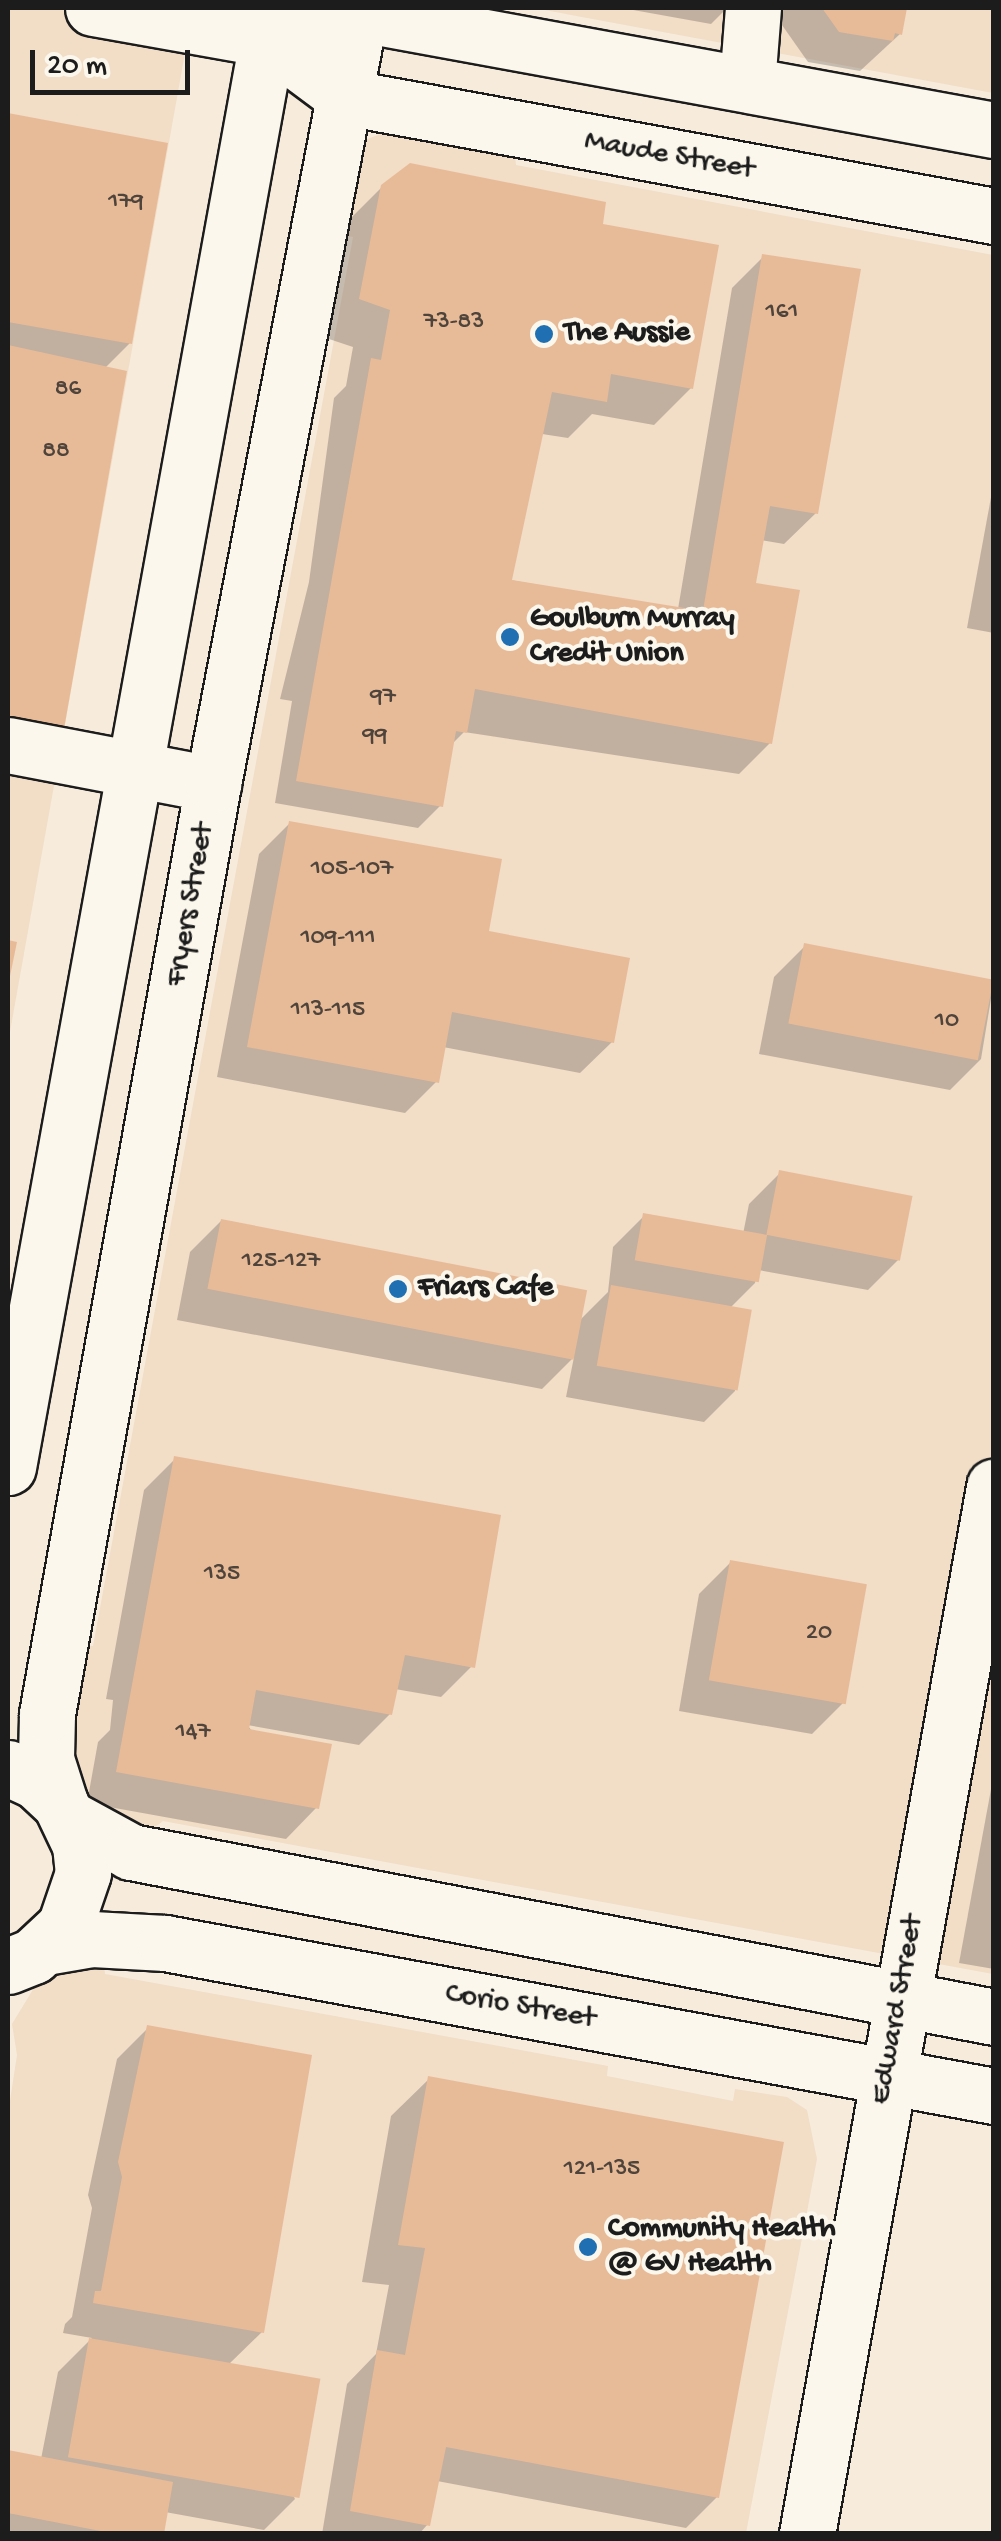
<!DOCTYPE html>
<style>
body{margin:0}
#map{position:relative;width:1001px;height:2541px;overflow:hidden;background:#f7ebdb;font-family:"Gochi Hand",sans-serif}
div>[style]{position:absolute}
.built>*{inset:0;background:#f2ddc7}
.shadow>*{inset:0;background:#0003}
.building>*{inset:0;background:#e8bb98;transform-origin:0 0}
.roads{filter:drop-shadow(2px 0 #1c1c1c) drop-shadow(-2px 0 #1c1c1c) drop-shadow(0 2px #1c1c1c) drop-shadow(0 -2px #1c1c1c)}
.minor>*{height:55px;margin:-27.5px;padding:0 27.5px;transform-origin:27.5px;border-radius:27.5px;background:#fbf7ec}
.dots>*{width:28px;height:28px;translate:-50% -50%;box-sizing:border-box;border:5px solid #fbf7ec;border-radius:50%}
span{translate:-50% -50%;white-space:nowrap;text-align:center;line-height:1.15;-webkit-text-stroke:8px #fbf7ec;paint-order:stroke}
.number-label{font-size:25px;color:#4f443b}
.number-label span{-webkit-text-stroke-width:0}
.street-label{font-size:30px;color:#1c1c1c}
.poi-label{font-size:30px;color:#1c1c1c;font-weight:700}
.left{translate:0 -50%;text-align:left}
.frame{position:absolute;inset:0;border:10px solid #1c1c1c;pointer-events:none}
.scale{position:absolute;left:30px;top:50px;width:160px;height:45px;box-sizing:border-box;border:5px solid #1c1c1c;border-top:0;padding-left:12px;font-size:30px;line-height:35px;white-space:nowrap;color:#1c1c1c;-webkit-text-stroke:8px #fbf7ec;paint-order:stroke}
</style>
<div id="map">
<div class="built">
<div style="clip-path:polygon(8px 8px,193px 8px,8px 1043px)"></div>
<div style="clip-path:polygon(535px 8px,993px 8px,993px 93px,571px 15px)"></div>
<div style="clip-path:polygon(397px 128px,514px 149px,516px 165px,993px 255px,993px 1974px,163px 1821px,146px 1834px,100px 1821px,67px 1766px,73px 1645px,93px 1646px,353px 237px,333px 234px,362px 141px)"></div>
<div style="clip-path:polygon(103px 1959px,105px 1974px,608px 2066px,607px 2076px,733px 2101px,735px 2089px,787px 2097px,807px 2110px,817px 2159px,746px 2533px,8px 2534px,8px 2114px,17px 2055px,12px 2024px,40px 1978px)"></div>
</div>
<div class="shadow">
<div style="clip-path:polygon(622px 8px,727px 8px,711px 24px)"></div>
<div style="clip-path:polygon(770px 8px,905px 8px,900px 34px,860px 71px,808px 62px)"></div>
<div style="clip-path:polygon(8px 116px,165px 145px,130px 343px,105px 368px,8px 762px)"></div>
<div style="clip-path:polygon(383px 186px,601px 226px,691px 388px,654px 425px,592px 414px,568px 438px,542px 434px,510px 580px,678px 609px,732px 288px,763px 257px,816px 513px,784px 544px,761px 540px,753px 585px,770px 743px,739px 774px,464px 732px,451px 745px,440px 806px,418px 828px,275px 803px,292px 701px,280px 699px,309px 582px,334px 398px,346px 386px,353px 347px,323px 337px,344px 225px)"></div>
<div style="clip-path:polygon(994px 481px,994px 633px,967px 628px)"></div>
<div style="clip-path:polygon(290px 823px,612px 1042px,580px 1073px,443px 1047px,436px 1082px,405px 1113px,217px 1077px,259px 854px)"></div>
<div style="clip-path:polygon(805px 946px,994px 981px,981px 1059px,950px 1090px,759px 1054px,774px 977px)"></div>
<div style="clip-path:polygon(780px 1173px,899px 1259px,868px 1290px,758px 1270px,755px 1283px,729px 1309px,735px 1391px,704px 1422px,566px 1397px,574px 1357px,542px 1389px,177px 1320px,190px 1252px,221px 1221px,580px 1320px,608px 1292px,613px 1247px,644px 1216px,743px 1234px,749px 1204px)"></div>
<div style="clip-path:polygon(175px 1459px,472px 1666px,441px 1697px,395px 1689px,390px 1714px,359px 1745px,247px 1725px,317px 1807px,286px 1839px,87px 1803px,98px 1742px,110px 1730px,113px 1700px,106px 1699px,144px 1490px)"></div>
<div style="clip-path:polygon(730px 1563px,843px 1703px,812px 1734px,679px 1711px,699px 1594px)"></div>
<div style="clip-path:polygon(994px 1773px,994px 1969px,959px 1963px)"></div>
<div style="clip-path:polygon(148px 2028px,262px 2332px,228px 2365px,295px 2499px,264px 2530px,165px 2512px,161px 2534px,8px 2534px,8px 2453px,41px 2459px,58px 2372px,92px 2338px,63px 2333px,65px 2324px,72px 2317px,92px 2208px,88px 2195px,117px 2059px)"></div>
<div style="clip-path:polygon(429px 2079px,717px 2497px,686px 2528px,437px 2481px,428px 2524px,419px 2534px,322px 2534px,347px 2384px,376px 2354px,389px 2285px,362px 2282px,391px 2116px)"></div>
</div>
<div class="building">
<div style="clip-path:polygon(822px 8px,907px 8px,902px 35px,895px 33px,893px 41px,839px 32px)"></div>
<div style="clip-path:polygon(8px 113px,168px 143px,132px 344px,8px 322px)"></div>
<div style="clip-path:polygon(410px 163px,606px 202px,603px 224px,719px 245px,693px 389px,611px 374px,607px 402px,552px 392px,512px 580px,703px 611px,762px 254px,861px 269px,818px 514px,770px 506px,756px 583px,800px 590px,772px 744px,475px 689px,467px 733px,456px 731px,443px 807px,296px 781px,371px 358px,381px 360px,390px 310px,359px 299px,381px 185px)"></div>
<div style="clip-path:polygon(8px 345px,127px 371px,64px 729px,8px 718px)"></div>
<div style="clip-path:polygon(289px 821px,502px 859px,489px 931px,630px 958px,614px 1043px,452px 1012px,439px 1083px,247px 1047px)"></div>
<div style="clip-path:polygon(8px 940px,17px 942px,9px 981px,8px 981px)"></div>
<div style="left:804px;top:943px;width:193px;height:82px;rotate:11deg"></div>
<div style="left:779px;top:1170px;width:136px;height:66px;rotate:11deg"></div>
<div style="left:643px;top:1213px;width:126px;height:48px;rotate:10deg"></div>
<div style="left:221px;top:1219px;width:373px;height:71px;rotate:11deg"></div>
<div style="left:611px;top:1285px;width:143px;height:82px;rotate:10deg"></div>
<div style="clip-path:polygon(174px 1456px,501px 1515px,475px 1668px,405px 1655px,392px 1715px,256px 1690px,249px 1729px,332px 1744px,319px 1809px,116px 1772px)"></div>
<div style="left:730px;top:1560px;width:139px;height:122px;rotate:10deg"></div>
<div style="clip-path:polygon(147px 2025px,312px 2055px,264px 2333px,93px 2303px,95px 2291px,101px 2291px,122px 2177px,118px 2162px)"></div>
<div style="clip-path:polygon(428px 2076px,784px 2142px,719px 2498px,446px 2447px,430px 2526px,350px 2511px,377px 2350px,405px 2355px,425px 2248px,398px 2245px)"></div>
<div style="left:89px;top:2338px;width:235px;height:121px;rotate:10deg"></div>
<div style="clip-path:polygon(8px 2450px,173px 2482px,164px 2534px,116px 2534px,8px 2513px)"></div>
</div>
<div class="roads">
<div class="minor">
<div style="left:93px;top:8px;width:177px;rotate:10.1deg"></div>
<div style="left:267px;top:39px;width:97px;rotate:36.6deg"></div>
<div style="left:345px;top:97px;width:660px;rotate:10.39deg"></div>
<div style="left:267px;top:39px;width:96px;rotate:-15deg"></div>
<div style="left:360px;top:14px;width:645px;rotate:10.37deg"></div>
<div style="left:747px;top:84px;width:76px;rotate:-85.5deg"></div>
<div style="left:8px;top:745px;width:209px;rotate:10.8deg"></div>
<div style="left:8px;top:1467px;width:1483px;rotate:-79.71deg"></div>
<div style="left:8px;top:1768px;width:31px;rotate:25deg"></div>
<div style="left:36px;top:1781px;width:33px;rotate:43deg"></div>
<div style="left:60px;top:1803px;width:47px;rotate:64.5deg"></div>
<div style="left:80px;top:1845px;width:28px;rotate:84deg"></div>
<div style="left:83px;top:1873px;width:56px;rotate:108.8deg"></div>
<div style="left:65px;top:1926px;width:44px;rotate:136.8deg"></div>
<div style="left:33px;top:1956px;width:27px;rotate:158deg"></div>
<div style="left:60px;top:1803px;width:46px;rotate:-107.7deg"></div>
<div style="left:46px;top:1759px;width:45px;rotate:-88.7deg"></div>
<div style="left:47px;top:1714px;width:945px;rotate:-79.88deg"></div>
<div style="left:213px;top:784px;width:790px;rotate:-79.2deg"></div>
<div style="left:69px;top:1818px;width:71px;rotate:28.7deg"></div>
<div style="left:131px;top:1852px;width:879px;rotate:10.82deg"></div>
<div style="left:46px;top:1947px;width:47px;rotate:-9.9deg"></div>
<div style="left:92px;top:1939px;width:73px;rotate:3.1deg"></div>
<div style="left:165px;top:1943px;width:843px;rotate:10.46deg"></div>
<div style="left:807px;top:2534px;width:1064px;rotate:-79.87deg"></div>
</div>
</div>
<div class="dots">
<div style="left:544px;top:334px;background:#1f6fb2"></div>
<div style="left:510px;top:637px;background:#1f6fb2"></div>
<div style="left:398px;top:1289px;background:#1f6fb2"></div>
<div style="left:588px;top:2247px;background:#1f6fb2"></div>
</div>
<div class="number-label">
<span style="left:126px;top:203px">179</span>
<span style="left:782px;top:313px">161</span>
<span style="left:454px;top:323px">73-83</span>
<span style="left:68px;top:390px">86</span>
<span style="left:56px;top:452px">88</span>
<span style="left:383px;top:698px">97</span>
<span style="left:375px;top:737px">99</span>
<span style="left:352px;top:870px">105-107</span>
<span style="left:338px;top:939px">109-111</span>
<span style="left:328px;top:1011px">113-115</span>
<span style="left:947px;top:1022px">10</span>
<span style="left:281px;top:1262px">125-127</span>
<span style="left:222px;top:1575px">135</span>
<span style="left:819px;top:1634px">20</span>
<span style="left:193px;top:1733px">147</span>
<span style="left:602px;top:2170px">121-135</span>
</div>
<div class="street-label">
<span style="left:669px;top:157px;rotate:10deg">Maude Street</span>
<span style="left:192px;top:905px;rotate:-80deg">Fryers Street</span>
<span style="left:520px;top:2008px;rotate:10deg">Corio Street</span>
<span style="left:899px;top:2010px;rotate:-80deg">Edward Street</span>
</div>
<div class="poi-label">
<span class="left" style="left:564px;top:334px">The Aussie</span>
<span class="left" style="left:530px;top:637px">Goulburn Murray<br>Credit Union</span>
<span class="left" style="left:418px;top:1289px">Friars Cafe</span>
<span class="left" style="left:608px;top:2247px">Community Health<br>@ GV Health</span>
</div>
<div class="frame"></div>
<div class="scale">20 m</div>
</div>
